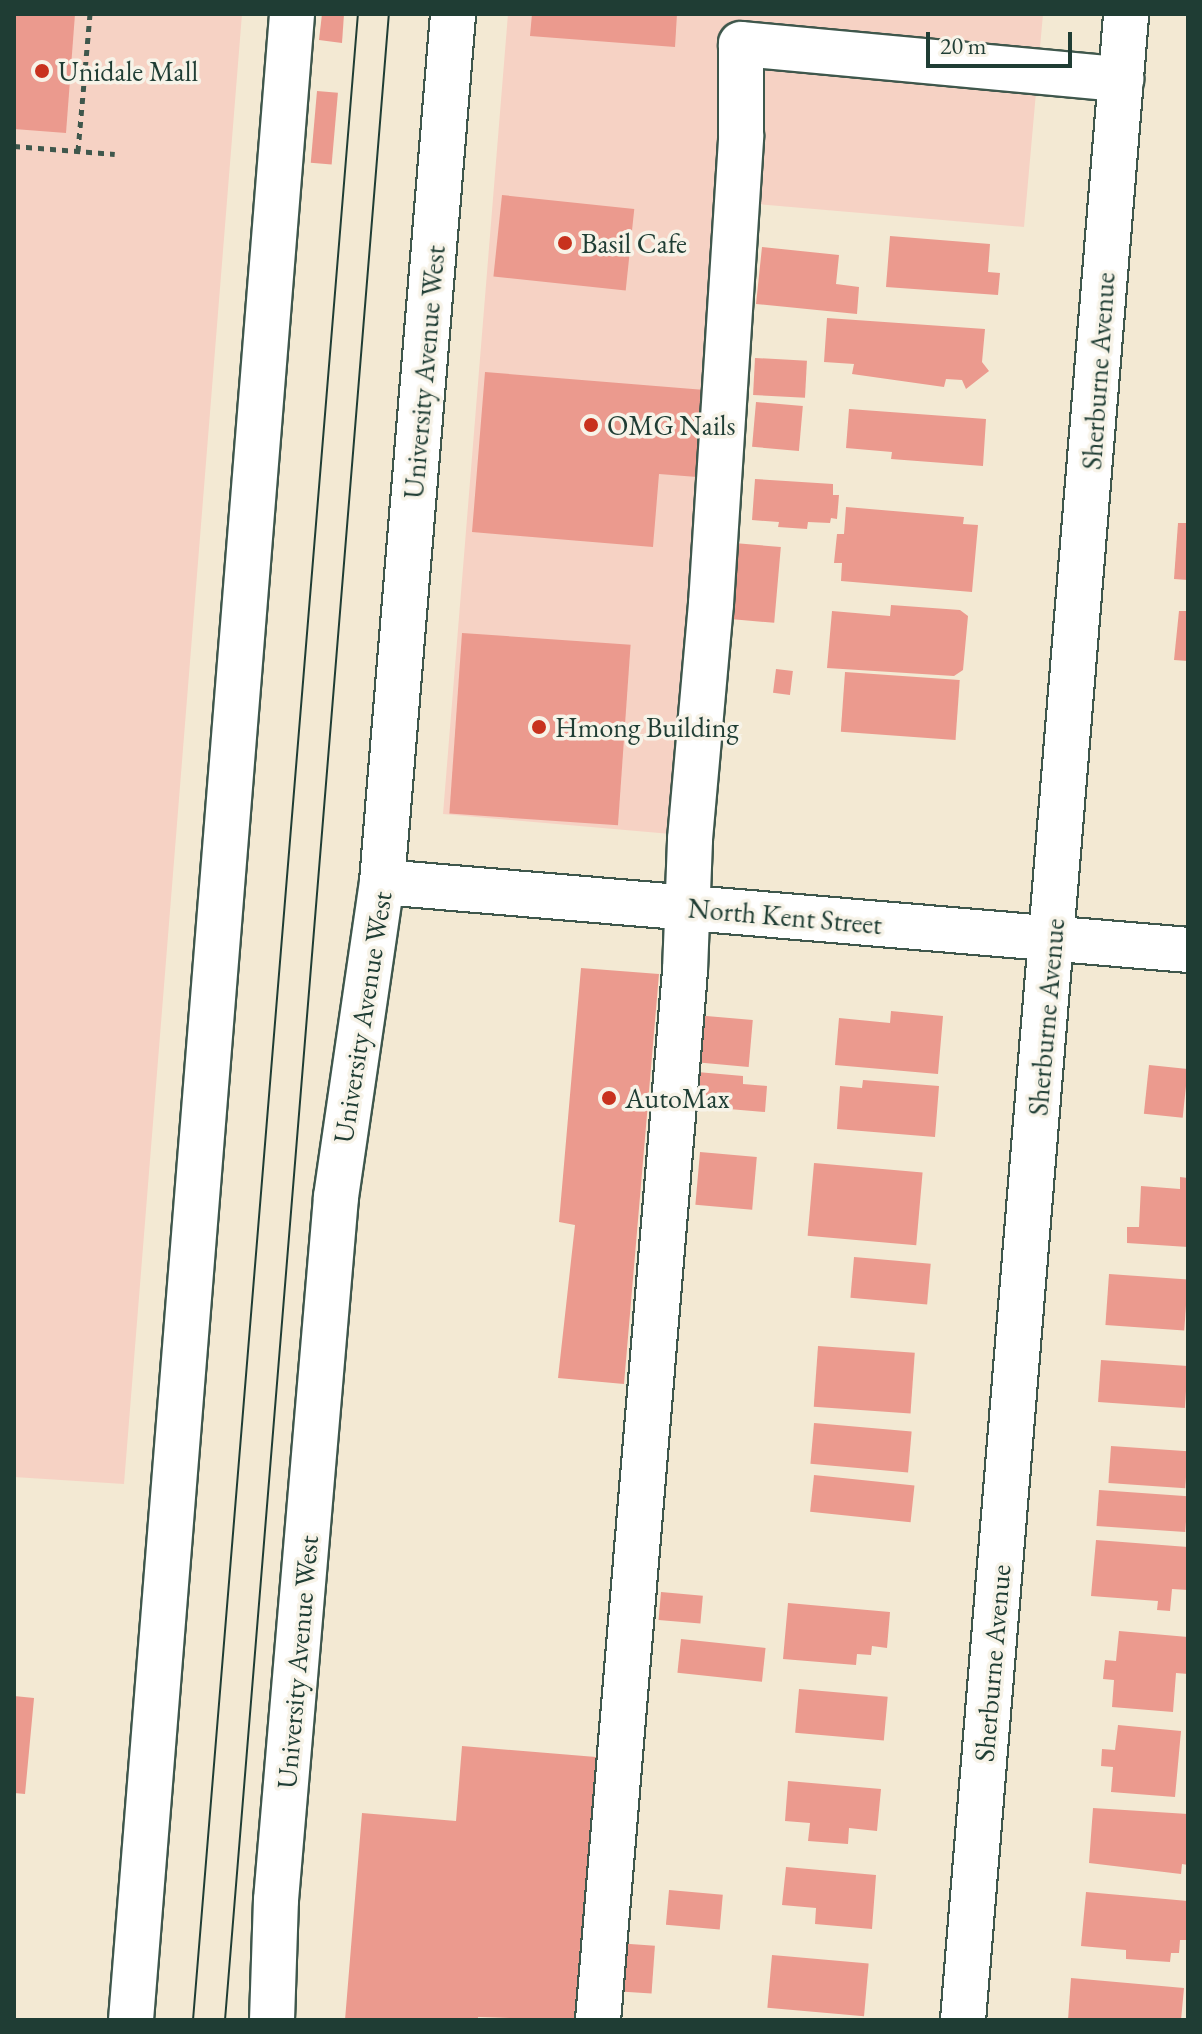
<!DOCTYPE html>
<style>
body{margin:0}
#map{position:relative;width:1202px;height:2034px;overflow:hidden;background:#f3e9d3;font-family:"EB Garamond",serif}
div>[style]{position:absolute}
.built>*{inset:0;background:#f6d2c4}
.building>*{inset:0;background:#eb9a8e;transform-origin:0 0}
.path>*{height:5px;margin-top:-2.5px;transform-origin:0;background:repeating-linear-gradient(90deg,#3f574c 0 6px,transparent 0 12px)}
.roads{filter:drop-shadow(2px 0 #3f574c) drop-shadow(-2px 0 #3f574c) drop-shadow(0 2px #3f574c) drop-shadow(0 -2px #3f574c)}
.minor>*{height:44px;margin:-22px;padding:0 22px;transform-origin:22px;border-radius:22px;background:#fff}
.major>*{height:44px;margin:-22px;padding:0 22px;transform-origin:22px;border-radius:22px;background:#fff}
.tram>*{height:2px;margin:-1px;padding:0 1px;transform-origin:1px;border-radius:1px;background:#1f3d34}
.dots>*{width:22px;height:22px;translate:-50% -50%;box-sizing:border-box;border:4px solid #f7f3e8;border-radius:50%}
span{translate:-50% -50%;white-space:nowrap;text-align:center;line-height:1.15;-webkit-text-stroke:7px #f7f3e8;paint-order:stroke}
.poi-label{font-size:28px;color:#1f3d34}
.left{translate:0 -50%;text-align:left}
.street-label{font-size:28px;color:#1f3d34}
.frame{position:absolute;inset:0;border:16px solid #1f3d34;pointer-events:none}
.scale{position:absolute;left:926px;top:32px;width:146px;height:36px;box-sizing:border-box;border:4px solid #1f3d34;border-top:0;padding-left:10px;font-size:24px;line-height:28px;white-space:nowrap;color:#1f3d34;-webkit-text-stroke:6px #f7f3e8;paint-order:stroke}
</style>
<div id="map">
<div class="built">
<div style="clip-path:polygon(14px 14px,242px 14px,124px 1484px,14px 1477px)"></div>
<div style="clip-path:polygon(508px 14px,1043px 14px,1024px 227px,722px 201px,671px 834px,443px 814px)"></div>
</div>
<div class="building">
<div style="clip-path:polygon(14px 14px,75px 14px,66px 133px,14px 129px)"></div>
<div style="clip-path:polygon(322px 14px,344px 14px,342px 43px,319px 40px)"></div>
<div style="clip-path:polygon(532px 14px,677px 14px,675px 47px,530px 36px)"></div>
<div style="left:317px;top:91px;width:21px;height:72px;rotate:5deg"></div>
<div style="left:502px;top:195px;width:133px;height:82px;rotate:6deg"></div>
<div style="clip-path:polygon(890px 236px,990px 244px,988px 272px,1000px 273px,998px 295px,886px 287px)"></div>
<div style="clip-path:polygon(762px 247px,839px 255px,836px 284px,859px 287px,857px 314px,756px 304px)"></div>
<div style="clip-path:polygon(827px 318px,985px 329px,982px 362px,989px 371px,966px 389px,962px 380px,946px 379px,944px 387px,852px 374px,854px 364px,824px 362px)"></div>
<div style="left:755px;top:358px;width:52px;height:37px;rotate:3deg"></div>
<div style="clip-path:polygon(485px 372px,705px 390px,697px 477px,659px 474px,653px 547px,472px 532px)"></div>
<div style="left:756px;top:402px;width:47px;height:45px;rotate:5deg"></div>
<div style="clip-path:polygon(849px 409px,986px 419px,983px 466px,891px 459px,892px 452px,846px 448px)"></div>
<div style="clip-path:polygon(755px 479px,833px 484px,833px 495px,839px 495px,837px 519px,831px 518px,830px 523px,808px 522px,807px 529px,778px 527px,779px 522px,752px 520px)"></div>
<div style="clip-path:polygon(846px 507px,964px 517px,963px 524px,978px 525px,972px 592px,841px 581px,842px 563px,834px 563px,837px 534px,844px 534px)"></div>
<div style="clip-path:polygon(1178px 523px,1188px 523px,1188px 580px,1174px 579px)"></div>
<div style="left:734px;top:543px;width:47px;height:76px;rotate:5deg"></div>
<div style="clip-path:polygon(891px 605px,960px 610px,968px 616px,963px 670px,954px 676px,827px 668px,832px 611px,890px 616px)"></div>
<div style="clip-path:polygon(1179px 611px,1188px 611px,1188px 661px,1174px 660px)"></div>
<div style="left:462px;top:633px;width:169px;height:181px;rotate:4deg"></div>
<div style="left:776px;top:669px;width:17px;height:24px;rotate:7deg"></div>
<div style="left:845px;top:672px;width:115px;height:60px;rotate:4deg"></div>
<div style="clip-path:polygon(581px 968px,659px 974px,624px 1384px,558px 1378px,575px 1225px,559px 1222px)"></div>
<div style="clip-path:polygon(891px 1011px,943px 1016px,938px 1074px,835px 1065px,839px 1018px,890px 1023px)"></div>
<div style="left:695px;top:1015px;width:58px;height:47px;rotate:5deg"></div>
<div style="left:1149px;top:1065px;width:39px;height:49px;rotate:6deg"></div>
<div style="clip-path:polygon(697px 1072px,743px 1076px,743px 1084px,767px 1086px,765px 1112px,694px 1106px)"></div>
<div style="clip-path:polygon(863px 1080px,939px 1086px,935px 1137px,837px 1129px,840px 1086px,862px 1088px)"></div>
<div style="left:700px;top:1152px;width:57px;height:53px;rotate:5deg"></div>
<div style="left:814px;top:1163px;width:109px;height:73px;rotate:5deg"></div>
<div style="clip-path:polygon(1180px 1177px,1188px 1178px,1188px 1247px,1127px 1243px,1127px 1227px,1139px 1227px,1141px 1186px,1180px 1189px)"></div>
<div style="left:854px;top:1257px;width:77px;height:41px;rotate:5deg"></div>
<div style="left:1109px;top:1274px;width:79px;height:51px;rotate:4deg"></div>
<div style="left:818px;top:1346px;width:97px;height:61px;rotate:4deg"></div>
<div style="left:1101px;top:1360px;width:87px;height:42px;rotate:4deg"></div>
<div style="left:814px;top:1423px;width:98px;height:41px;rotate:5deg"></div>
<div style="left:1111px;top:1446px;width:77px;height:37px;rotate:4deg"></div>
<div style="left:814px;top:1475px;width:101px;height:37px;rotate:6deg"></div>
<div style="left:1099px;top:1490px;width:89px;height:36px;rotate:4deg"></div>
<div style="clip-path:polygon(1096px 1540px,1188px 1547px,1188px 1590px,1172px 1589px,1170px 1611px,1157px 1610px,1158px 1601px,1091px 1596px)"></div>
<div style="left:661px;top:1592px;width:42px;height:28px;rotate:5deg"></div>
<div style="clip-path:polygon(788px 1603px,890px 1612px,887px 1648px,872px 1646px,871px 1655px,857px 1654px,856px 1665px,783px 1659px)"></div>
<div style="clip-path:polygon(1119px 1631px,1188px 1637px,1188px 1674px,1176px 1673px,1173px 1712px,1112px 1707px,1114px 1680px,1103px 1679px,1105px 1660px,1116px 1661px)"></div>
<div style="left:681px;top:1639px;width:85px;height:34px;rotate:6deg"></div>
<div style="left:799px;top:1689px;width:89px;height:44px;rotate:5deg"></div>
<div style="clip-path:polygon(14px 1696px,34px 1698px,25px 1794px,14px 1793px)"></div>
<div style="clip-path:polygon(1118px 1725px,1181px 1731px,1175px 1797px,1111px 1792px,1113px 1767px,1101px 1766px,1102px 1749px,1115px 1750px)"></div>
<div style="clip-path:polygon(462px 1746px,596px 1757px,574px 2020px,478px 2017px,478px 2020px,345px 2020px,362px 1813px,456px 1821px)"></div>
<div style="clip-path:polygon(788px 1781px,881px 1789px,877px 1831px,849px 1828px,848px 1844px,808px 1841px,810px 1823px,785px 1821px)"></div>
<div style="clip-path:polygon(1093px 1808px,1188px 1814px,1188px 1865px,1182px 1864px,1181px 1874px,1089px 1863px)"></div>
<div style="clip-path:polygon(786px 1867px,876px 1875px,872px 1929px,815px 1924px,816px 1908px,782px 1905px)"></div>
<div style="left:669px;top:1890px;width:54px;height:35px;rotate:5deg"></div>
<div style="clip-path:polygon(1086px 1892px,1188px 1901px,1188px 1940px,1180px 1940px,1179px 1953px,1171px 1953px,1170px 1962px,1126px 1959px,1126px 1950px,1081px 1946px)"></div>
<div style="left:616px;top:1943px;width:39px;height:48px;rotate:4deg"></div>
<div style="left:772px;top:1955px;width:97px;height:53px;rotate:5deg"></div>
<div style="clip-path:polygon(1071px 1978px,1184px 1988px,1181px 2020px,1068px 2020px)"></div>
</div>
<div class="path">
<div style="left:14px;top:146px;width:101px;rotate:4.5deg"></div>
<div style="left:78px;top:151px;width:138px;rotate:-85deg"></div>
</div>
<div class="roads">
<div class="minor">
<div style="left:382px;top:882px;width:809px;rotate:4.82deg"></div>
<div style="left:598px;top:2020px;width:1053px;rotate:-85.26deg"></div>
<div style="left:685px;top:971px;width:132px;rotate:-87.8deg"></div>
<div style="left:690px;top:839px;width:236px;rotate:-84.9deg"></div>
<div style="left:711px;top:604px;width:470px;rotate:-86.3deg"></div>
<div style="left:741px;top:135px;width:91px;rotate:-90deg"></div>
<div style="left:741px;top:44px;width:382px;rotate:5.3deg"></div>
<div style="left:963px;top:2020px;width:2013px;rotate:-85.35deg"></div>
</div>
<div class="major">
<div style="left:131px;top:2020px;width:2012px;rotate:-85.41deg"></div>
<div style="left:272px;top:2020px;width:120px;rotate:-88.1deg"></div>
<div style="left:276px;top:1900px;width:706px;rotate:-85.12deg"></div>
<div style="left:336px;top:1197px;width:318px;rotate:-81.7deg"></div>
<div style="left:382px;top:882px;width:871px;rotate:-85.32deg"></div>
</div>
</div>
<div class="tram">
<div style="left:193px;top:2020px;width:2013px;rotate:-85.3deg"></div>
<div style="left:225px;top:2020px;width:2013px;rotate:-85.33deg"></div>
</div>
<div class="dots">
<div style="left:42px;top:71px;background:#c8321e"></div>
<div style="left:565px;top:243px;background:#c8321e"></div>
<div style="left:591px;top:425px;background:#c8321e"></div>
<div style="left:539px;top:727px;background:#c8321e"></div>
<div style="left:609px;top:1098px;background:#c8321e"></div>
</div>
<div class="poi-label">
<span class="left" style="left:58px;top:71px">Unidale Mall</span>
<span class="left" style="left:581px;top:243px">Basil Cafe</span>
<span class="left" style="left:607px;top:425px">OMG Nails</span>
<span class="left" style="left:555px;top:727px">Hmong Building</span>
<span class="left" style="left:625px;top:1098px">AutoMax</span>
</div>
<div class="street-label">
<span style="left:1098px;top:371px;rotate:-86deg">Sherburne Avenue</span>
<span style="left:424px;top:372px;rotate:-85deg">University Avenue West</span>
<span style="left:785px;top:916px;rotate:5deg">North Kent Street</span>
<span style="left:362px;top:1017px;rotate:-81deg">University Avenue West</span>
<span style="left:1046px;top:1017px;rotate:-85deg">Sherburne Avenue</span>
<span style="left:297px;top:1662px;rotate:-85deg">University Avenue West</span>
<span style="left:992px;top:1663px;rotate:-85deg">Sherburne Avenue</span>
</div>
<div class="frame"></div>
<div class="scale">20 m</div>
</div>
